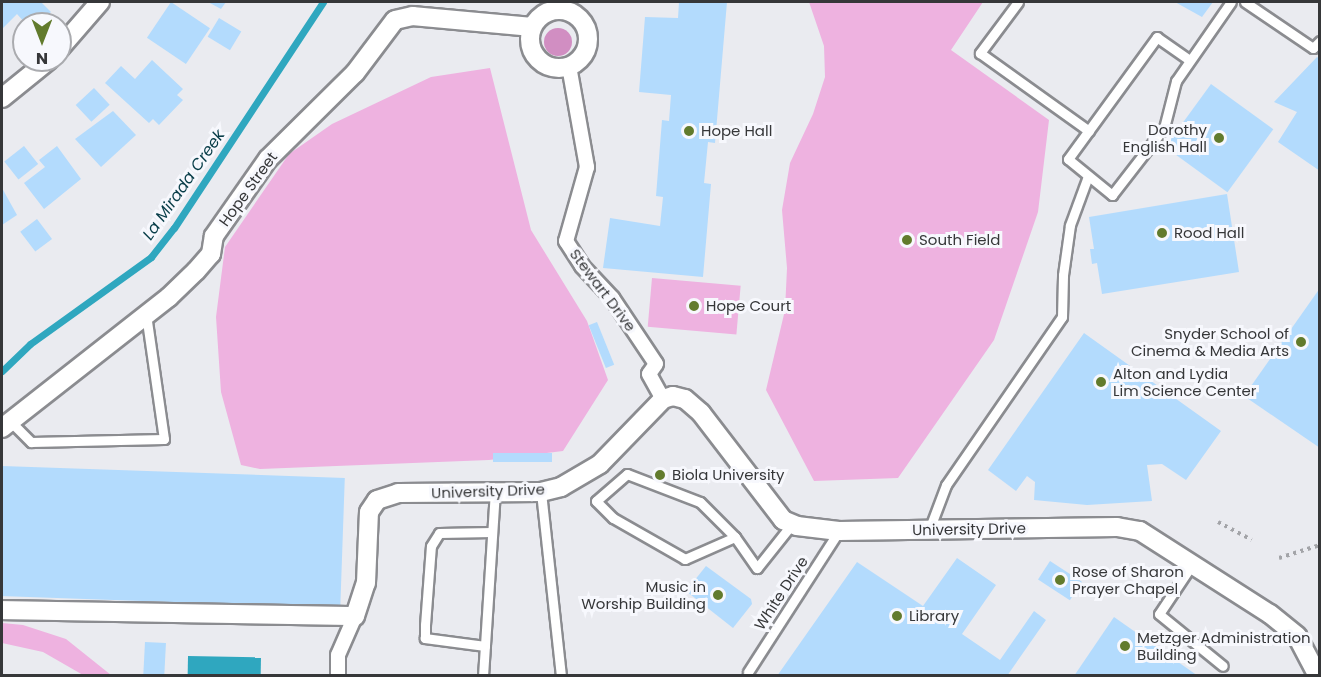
<!DOCTYPE html>
<style>
body{margin:0}
#map{position:relative;width:1321px;height:677px;overflow:hidden;background:#eaebf0;font-family:Poppins,sans-serif}
div>[style]{position:absolute}
.green>*{inset:0;background:#eeb2e0;transform-origin:0 0}
.forest>*{inset:0;background:#d18ec2}
.round{border-radius:50%}
.water>*{inset:0;background:#2fa7bf;transform-origin:0 0}
.stream>*{height:7px;margin:-3.5px;padding:0 3.5px;transform-origin:3.5px;border-radius:3.5px;background:#2fa7bf}
.building>*{inset:0;background:#b3dbfd;transform-origin:0 0}
.path>*{height:4px;margin-top:-2px;transform-origin:0;background:repeating-linear-gradient(90deg,#a3a4a8 0 3px,transparent 0 7.5px)}
.roads{filter:drop-shadow(2px 0 #8b8c90) drop-shadow(-2px 0 #8b8c90) drop-shadow(0 2px #8b8c90) drop-shadow(0 -2px #8b8c90)}
.service>*{height:9px;margin:-4.5px;padding:0 4.5px;transform-origin:4.5px;border-radius:4.5px;background:#fff}
.pedestrian>*{height:14px;margin:-7px;padding:0 7px;transform-origin:7px;border-radius:7px;background:#fff}
.minor>*{height:18px;margin:-9px;padding:0 9px;transform-origin:9px;border-radius:9px;background:#fff}
.minor>.ring{margin:-9px;padding:0;box-sizing:content-box;background:none;border:18px solid #fff;border-radius:50%}
.dots>*{width:16px;height:16px;translate:-50% -50%;box-sizing:border-box;border:3px solid #f7f8fd;border-radius:50%}
span{translate:-50% -50%;white-space:nowrap;text-align:center;line-height:1.15;-webkit-text-stroke:6px #f7f8fd;paint-order:stroke}
.poi-label{font-size:15px;color:#363739}
.right{translate:-100% -50%;text-align:right}
.left{translate:0 -50%;text-align:left}
.street-label{font-size:15px;color:#363739}
.water-label{font-size:16px;color:#083d48;font-style:italic}
.frame{position:absolute;inset:0;border:3px solid #363739;pointer-events:none}
.north{position:absolute;left:12px;top:12px;width:60px;height:60px;box-sizing:border-box;background:#f7f8fd;border:2px solid #aaabaf;border-radius:50%;rotate:180deg;font-size:16px;font-weight:700;line-height:24px;text-align:center;color:#363739}
.north::after{content:'';display:block;margin:auto;width:21px;height:27px;background:#627b2d;clip-path:polygon(50% 0,100% 100%,50% 72%,0 100%)}
</style>
<div id="map">
<div class="green">
<div style="clip-path:polygon(809px 2px,983px 2px,951px 50px,1049px 120px,1038px 212px,994px 340px,898px 478px,814px 481px,766px 390px,785px 310px,787px 268px,782px 210px,790px 163px,813px 114px,825px 77px,824px 46px)"></div>
<div style="clip-path:polygon(490px 68px,531px 230px,587px 321px,608px 380px,563px 451px,489px 460px,260px 469px,241px 465px,221px 392px,216px 317px,225px 247px,289px 154px,332px 124px,431px 77px)"></div>
<div style="left:652px;top:278px;width:89px;height:49px;rotate:5deg"></div>
<div style="clip-path:polygon(2px 623px,23px 625px,66px 639px,111px 675px,83px 675px,43px 652px,2px 643px)"></div>
</div>
<div class="forest">
<div class="round" style="left:544px;top:28px;width:28px;height:28px"></div>
</div>
<div class="water">
<div style="left:188px;top:656px;width:73px;height:19px;rotate:1deg"></div>
</div>
<div class="stream">
<div style="left:2px;top:371px;width:39px;rotate:-44deg"></div>
<div style="left:30px;top:344px;width:149px;rotate:-35.7deg"></div>
<div style="left:151px;top:257px;width:37px;rotate:-52deg"></div>
<div style="left:174px;top:228px;width:271px;rotate:-56.6deg"></div>
</div>
<div class="building">
<div style="clip-path:polygon(2px 2px,41px 2px,51px 12px,38px 24px,26px 24px,17px 14px,2px 29px)"></div>
<div style="left:171px;top:2px;width:47px;height:43px;rotate:34deg"></div>
<div style="clip-path:polygon(208px 2px,226px 2px,221px 9px)"></div>
<div style="clip-path:polygon(679px 2px,727px 2px,715px 143px,708px 142px,704px 183px,711px 184px,703px 277px,603px 268px,610px 218px,660px 226px,663px 197px,656px 196px,662px 120px,669px 121px,671px 95px,639px 92px,645px 17px,678px 18px)"></div>
<div style="clip-path:polygon(1175px 2px,1213px 2px,1202px 17px)"></div>
<div style="left:219px;top:18px;width:26px;height:22px;rotate:31deg"></div>
<div style="clip-path:polygon(1317px 57px,1320px 59px,1320px 171px,1278px 142px,1297px 112px,1274px 102px)"></div>
<div style="clip-path:polygon(152px 60px,183px 89px,177px 95px,183px 100px,159px 125px,153px 119px,149px 123px,105px 83px,121px 66px,135px 79px)"></div>
<div style="left:1211px;top:84px;width:77px;height:78px;rotate:36deg"></div>
<div style="left:94px;top:88px;width:23px;height:25px;rotate:47deg"></div>
<div style="clip-path:polygon(113px 111px,136px 135px,101px 167px,75px 139px)"></div>
<div style="left:24px;top:146px;width:23px;height:25px;rotate:52deg"></div>
<div style="clip-path:polygon(57px 146px,81px 179px,44px 209px,24px 183px,45px 167px,39px 160px)"></div>
<div style="clip-path:polygon(2px 188px,17px 215px,2px 225px)"></div>
<div style="clip-path:polygon(1227px 194px,1239px 272px,1102px 294px,1097px 263px,1092px 264px,1090px 249px,1094px 249px,1089px 217px)"></div>
<div style="left:37px;top:219px;width:25px;height:21px;rotate:53deg"></div>
<div style="clip-path:polygon(1320px 288px,1320px 448px,1244px 396px)"></div>
<div style="left:597px;top:322px;width:46px;height:9px;rotate:68deg"></div>
<div style="clip-path:polygon(1084px 333px,1221px 431px,1186px 480px,1162px 464px,1147px 465px,1152px 501px,1087px 505px,1034px 500px,1035px 482px,1027px 476px,1016px 491px,988px 470px)"></div>
<div style="left:552px;top:453px;width:9px;height:59px;rotate:90deg"></div>
<div style="left:2px;top:466px;width:343px;height:130px;rotate:2deg"></div>
<div style="clip-path:polygon(957px 558px,996px 585px,962px 634px,1000px 660px,1034px 611px,1046px 620px,1007px 676px,777px 676px,857px 562px,923px 606px)"></div>
<div style="left:1050px;top:561px;width:38px;height:22px;rotate:33deg"></div>
<div style="clip-path:polygon(706px 566px,751px 599px,752px 604px,733px 628px,686px 591px)"></div>
<div style="clip-path:polygon(1114px 617px,1198px 676px,1074px 676px)"></div>
<div style="left:145px;top:642px;width:21px;height:34px;rotate:3deg"></div>
</div>
<div class="path">
<div style="left:1218px;top:522px;width:38px;rotate:28deg"></div>
<div style="left:1279px;top:558px;width:43px;rotate:-17.6deg"></div>
</div>
<div class="roads">
<div class="service">
<div style="left:1018px;top:2px;width:64px;rotate:126.7deg"></div>
<div style="left:980px;top:53px;width:134px;rotate:35.6deg"></div>
<div style="left:1245px;top:2px;width:82px;rotate:34.1deg"></div>
<div style="left:1313px;top:48px;width:10px;rotate:-45deg"></div>
<div style="left:1188px;top:59px;width:38px;rotate:-145deg"></div>
<div style="left:1157px;top:37px;width:151px;rotate:126.1deg"></div>
<div style="left:1068px;top:159px;width:57px;rotate:39.3deg"></div>
<div style="left:1112px;top:195px;width:85px;rotate:-52.2deg"></div>
<div style="left:1164px;top:128px;width:49px;rotate:-75.7deg"></div>
<div style="left:1176px;top:81px;width:96px;rotate:-55.2deg"></div>
<div style="left:10px;top:421px;width:30px;rotate:45deg"></div>
<div style="left:31px;top:442px;width:133px;rotate:-1.3deg"></div>
<div style="left:164px;top:439px;width:126px;rotate:-98.2deg"></div>
<div style="left:541px;top:492px;width:185px;rotate:83.8deg"></div>
<div style="left:929px;top:530px;width:48px;rotate:-69.3deg"></div>
<div style="left:946px;top:485px;width:204px;rotate:-55.4deg"></div>
<div style="left:1062px;top:317px;width:42px;rotate:-88.6deg"></div>
<div style="left:1063px;top:275px;width:50px;rotate:-82deg"></div>
<div style="left:1070px;top:225px;width:52px;rotate:-69.8deg"></div>
<div style="left:735px;top:537px;width:55px;rotate:156.3deg"></div>
<div style="left:685px;top:559px;width:83px;rotate:-150.3deg"></div>
<div style="left:613px;top:518px;width:24px;rotate:-135deg"></div>
<div style="left:596px;top:501px;width:41px;rotate:-41.1deg"></div>
<div style="left:627px;top:474px;width:78px;rotate:21deg"></div>
<div style="left:700px;top:502px;width:49px;rotate:45deg"></div>
<div style="left:735px;top:537px;width:38px;rotate:55deg"></div>
<div style="left:757px;top:568px;width:56px;rotate:-51.5deg"></div>
<div style="left:1193px;top:563px;width:61px;rotate:123.7deg"></div>
<div style="left:1159px;top:614px;width:82px;rotate:39.1deg"></div>
<div style="left:485px;top:646px;width:61px;rotate:-172.4deg"></div>
<div style="left:425px;top:638px;width:13px;rotate:-90deg"></div>
<div style="left:425px;top:625px;width:79px;rotate:-85.7deg"></div>
<div style="left:431px;top:546px;width:15px;rotate:-58deg"></div>
<div style="left:439px;top:533px;width:53px;rotate:-1.1deg"></div>
<div style="left:748px;top:672px;width:168px;rotate:-57.2deg"></div>
<div style="left:483px;top:676px;width:184px;rotate:-86.3deg"></div>
</div>
<div class="pedestrian">
<div style="left:569px;top:66px;width:103px;rotate:79.9deg"></div>
<div style="left:587px;top:167px;width:77px;rotate:105.8deg"></div>
<div style="left:566px;top:241px;width:30px;rotate:57deg"></div>
<div style="left:582px;top:266px;width:44px;rotate:46.8deg"></div>
<div style="left:612px;top:298px;width:79px;rotate:56.3deg"></div>
<div style="left:656px;top:364px;width:12px;rotate:125deg"></div>
<div style="left:649px;top:374px;width:29px;rotate:61deg"></div>
<div style="left:338px;top:676px;width:21px;rotate:-90deg"></div>
<div style="left:338px;top:655px;width:43px;rotate:-66.4deg"></div>
</div>
<div class="minor">
<div class="ring" style="left:530px;top:10px;width:40px;height:40px"></div>
<div style="left:60px;top:48px;width:61px;rotate:-49deg"></div>
<div style="left:2px;top:98px;width:60px;rotate:-39deg"></div>
<div style="left:2px;top:428px;width:212px;rotate:-38.1deg"></div>
<div style="left:169px;top:297px;width:37px;rotate:-44deg"></div>
<div style="left:196px;top:271px;width:23px;rotate:-49deg"></div>
<div style="left:211px;top:254px;width:18px;rotate:-81deg"></div>
<div style="left:214px;top:236px;width:94px;rotate:-55deg"></div>
<div style="left:268px;top:159px;width:122px;rotate:-44.7deg"></div>
<div style="left:355px;top:73px;width:66px;rotate:-53deg"></div>
<div style="left:395px;top:20px;width:18px;rotate:-13deg"></div>
<div style="left:413px;top:16px;width:119px;rotate:5.3deg"></div>
<div style="left:2px;top:610px;width:353px;rotate:1deg"></div>
<div style="left:355px;top:616px;width:35px;rotate:-72deg"></div>
<div style="left:366px;top:583px;width:71px;rotate:-87.6deg"></div>
<div style="left:369px;top:512px;width:14px;rotate:-56deg"></div>
<div style="left:377px;top:500px;width:22px;rotate:-18deg"></div>
<div style="left:398px;top:493px;width:143px;rotate:-0.4deg"></div>
<div style="left:541px;top:492px;width:21px;rotate:-14deg"></div>
<div style="left:561px;top:487px;width:45px;rotate:-30.5deg"></div>
<div style="left:600px;top:464px;width:91px;rotate:-45.9deg"></div>
<div style="left:663px;top:399px;width:10px;rotate:-17deg"></div>
<div style="left:673px;top:396px;width:12px;rotate:14deg"></div>
<div style="left:685px;top:399px;width:21px;rotate:41deg"></div>
<div style="left:701px;top:413px;width:135px;rotate:52.5deg"></div>
<div style="left:783px;top:520px;width:15px;rotate:23deg"></div>
<div style="left:797px;top:526px;width:42px;rotate:6.8deg"></div>
<div style="left:839px;top:531px;width:278px;rotate:-0.8deg"></div>
<div style="left:1117px;top:527px;width:23px;rotate:10deg"></div>
<div style="left:1140px;top:531px;width:154px;rotate:32.6deg"></div>
<div style="left:1270px;top:614px;width:35px;rotate:39deg"></div>
<div style="left:1297px;top:636px;width:45px;rotate:62.3deg"></div>
</div>
</div>
<div class="dots">
<div style="left:689px;top:131px;background:#627b2d"></div>
<div style="left:1219px;top:138px;background:#627b2d"></div>
<div style="left:1162px;top:233px;background:#627b2d"></div>
<div style="left:907px;top:240px;background:#627b2d"></div>
<div style="left:694px;top:306px;background:#627b2d"></div>
<div style="left:1301px;top:342px;background:#627b2d"></div>
<div style="left:1101px;top:382px;background:#627b2d"></div>
<div style="left:660px;top:475px;background:#627b2d"></div>
<div style="left:1060px;top:580px;background:#627b2d"></div>
<div style="left:718px;top:595px;background:#627b2d"></div>
<div style="left:897px;top:616px;background:#627b2d"></div>
<div style="left:1125px;top:646px;background:#627b2d"></div>
</div>
<div class="poi-label">
<span class="right" style="left:1207px;top:138px">Dorothy<br>English Hall</span>
<span class="left" style="left:701px;top:131px">Hope Hall</span>
<span class="left" style="left:1174px;top:233px">Rood Hall</span>
<span class="left" style="left:919px;top:240px">South Field</span>
<span class="left" style="left:706px;top:306px">Hope Court</span>
<span class="right" style="left:1289px;top:342px">Snyder School of<br>Cinema &amp; Media Arts</span>
<span class="left" style="left:1113px;top:382px">Alton and Lydia<br>Lim Science Center</span>
<span class="left" style="left:672px;top:475px">Biola University</span>
<span class="left" style="left:1072px;top:580px">Rose of Sharon<br>Prayer Chapel</span>
<span class="right" style="left:706px;top:595px">Music in<br>Worship Building</span>
<span class="left" style="left:909px;top:616px">Library</span>
<span class="left" style="left:1137px;top:646px">Metzger Administration<br>Building</span>
</div>
<div class="street-label">
<span style="left:248px;top:189px;rotate:-54deg">Hope Street</span>
<span style="left:603px;top:290px;rotate:53deg">Stewart Drive</span>
<span style="left:488px;top:491px;rotate:-2deg">University Drive</span>
<span style="left:969px;top:529px;rotate:-1deg">University Drive</span>
<span style="left:781px;top:593px;rotate:-57deg">White Drive</span>
</div>
<div class="water-label">
<span style="left:184px;top:185px;rotate:-55deg">La Mirada Creek</span>
</div>
<div class="frame"></div>
<div class="north">N</div>
</div>
